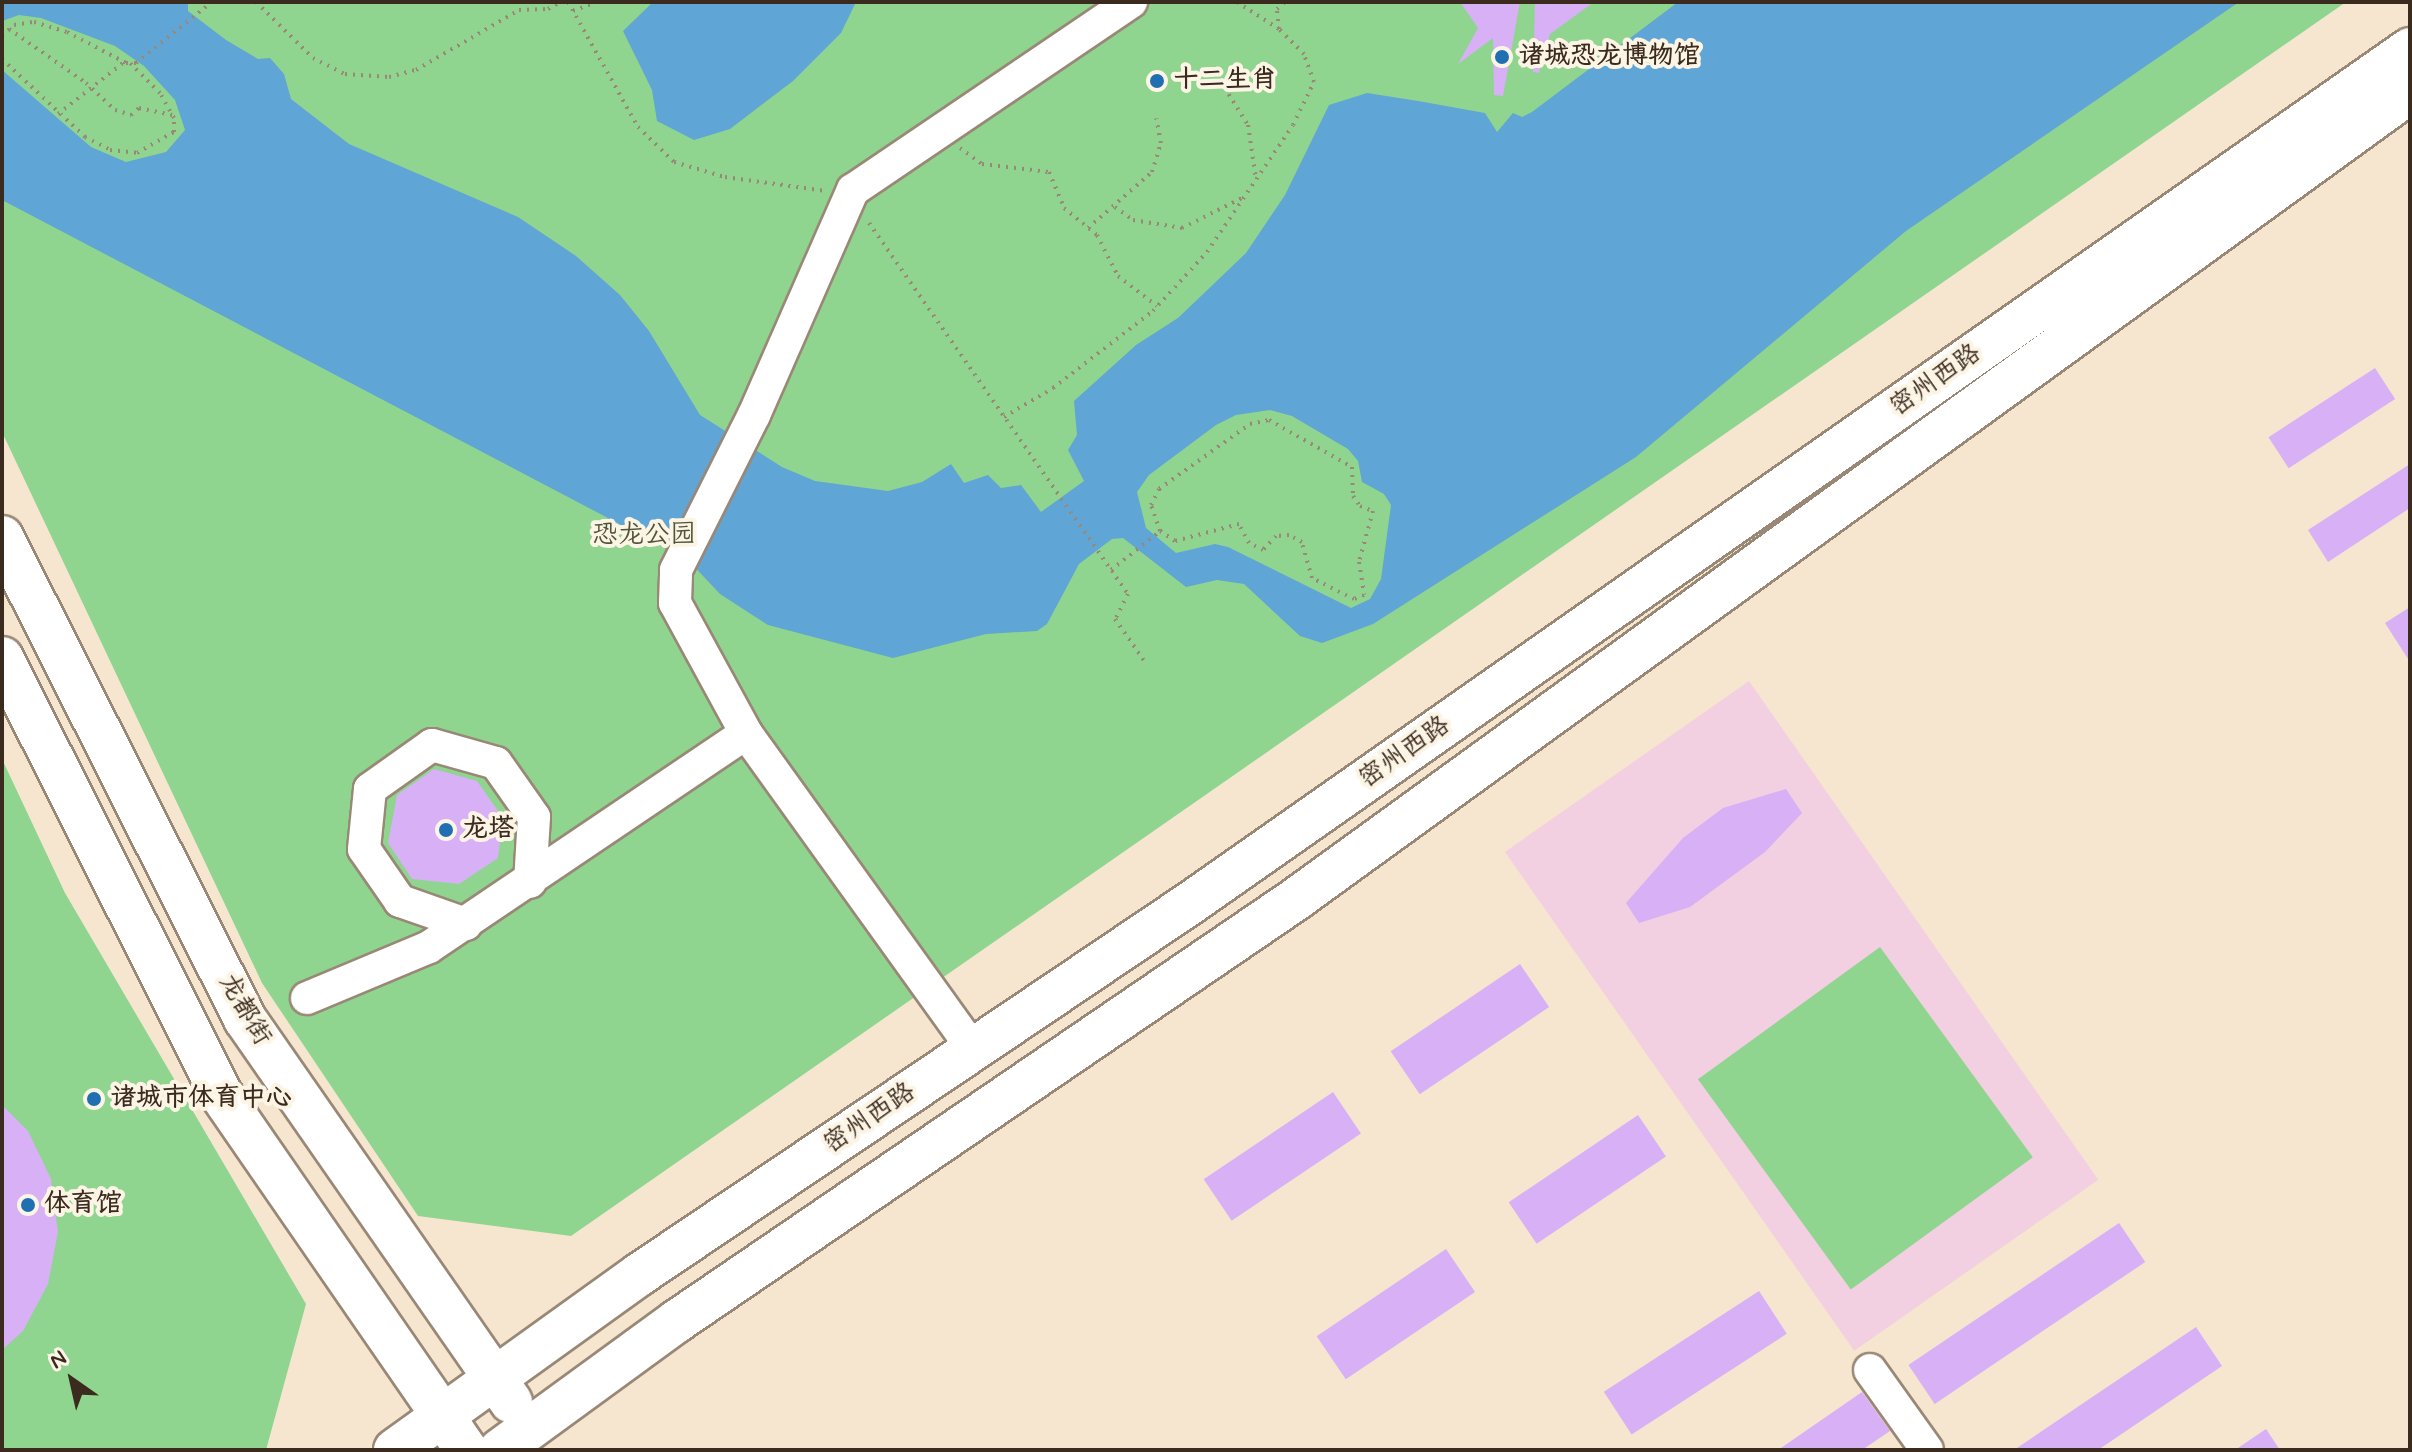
<!DOCTYPE html>
<meta charset="utf-8">
<style>
body{margin:0}
#map{position:relative;width:2412px;height:1452px;overflow:hidden;background:#f7e6cf;font-family:Mynerve,"LXGW WenKai TC",sans-serif}
div>[style]{position:absolute}
.built>*{inset:0;background:#f2cfe1;transform-origin:0 0}
.green>*{inset:0;background:#8fd58f;transform-origin:0 0}
.water>*{inset:0;background:#5fa5d5}
.building>*{inset:0;background:#d7b0f6;transform-origin:0 0}
.path>*{height:4px;margin-top:-2px;transform-origin:0;background:repeating-linear-gradient(90deg,#998876 0 2px,transparent 0 8px)}
.roads{filter:drop-shadow(2px 0 #998876) drop-shadow(-2px 0 #998876) drop-shadow(0 2px #998876) drop-shadow(0 -2px #998876)}
.minor>*{height:32px;margin:-16px;padding:0 16px;transform-origin:16px;border-radius:16px;background:#fff}
.major>*{height:42px;margin:-21px;padding:0 21px;transform-origin:21px;border-radius:21px;background:#fff}
.dots>*{width:22px;height:22px;translate:-50% -50%;box-sizing:border-box;border:4px solid #fcf5e5;border-radius:50%}
span{translate:-50% -50%;white-space:nowrap;text-align:center;line-height:1.15;-webkit-text-stroke:8px #fcf5e5;paint-order:stroke}
.poi-label{font-size:26px;color:#3b2a1e;font-weight:700}
.left{translate:0 -50%;text-align:left}
.street-label{font-size:26px;color:#3b2a1e}
.park-label{font-size:26px;color:#50553a}
.frame{position:absolute;inset:0;border:4px solid #3b2a1e;pointer-events:none}
.north{position:absolute;left:32px;top:1340px;width:80px;height:80px;-webkit-text-stroke:6px #fcf5e5;paint-order:stroke;rotate:326deg;font-size:22px;font-weight:700;line-height:32px;text-align:center;color:#3b2a1e}
.north::after{content:'';display:block;margin:auto;width:28px;height:36px;background:#3b2a1e;clip-path:polygon(50% 0,100% 100%,50% 72%,0 100%)}
</style>
<div id="map">
<div class="built">
<div style="left:1749px;top:681px;width:609px;height:298px;rotate:55deg"></div>
</div>
<div class="green">
<div style="clip-path:polygon(2px 2px,2346px 2px,571px 1236px,418px 1216px,262px 983px,2px 432px)"></div>
<div style="clip-path:polygon(2px 759px,65px 893px,306px 1304px,266px 1450px,2px 1450px)"></div>
<div style="left:1880px;top:947px;width:260px;height:225px;rotate:54deg"></div>
</div>
<div class="water">
<div style="clip-path:polygon(evenodd,2px 2px,188px 2px,188px 11px,226px 40px,258px 59px,270px 58px,284px 74px,291px 99px,349px 144px,518px 217px,576px 256px,620px 295px,649px 331px,700px 415px,782px 467px,815px 481px,888px 491px,922px 482px,951px 464px,964px 483px,988px 475px,1001px 488px,1021px 485px,1041px 512px,1084px 481px,1068px 450px,1077px 435px,1074px 401px,1136px 345px,1178px 318px,1246px 253px,1285px 195px,1329px 105px,1367px 93px,1418px 101px,1485px 113px,1497px 132px,1513px 113px,1522px 117px,1532px 112px,1678px 2px,2239px 2px,1906px 231px,1636px 457px,1373px 624px,1322px 643px,1300px 636px,1244px 584px,1217px 580px,1186px 587px,1123px 538px,1112px 539px,1079px 564px,1047px 624px,1037px 631px,986px 634px,893px 658px,768px 625px,720px 594px,688px 560px,2px 200px,2px 70px,91px 147px,126px 162px,166px 152px,185px 130px,175px 100px,144px 66px,115px 46px,41px 18px,19px 15px,2px 21px,2px 2px,1270px 410px,1292px 416px,1348px 449px,1358px 461px,1362px 482px,1384px 494px,1391px 505px,1381px 579px,1370px 599px,1351px 608px,1228px 547px,1215px 544px,1176px 553px,1146px 528px,1137px 492px,1149px 475px,1216px 425px,1236px 415px,1270px 410px)"></div>
<div style="clip-path:polygon(653px 2px,856px 2px,841px 33px,793px 81px,730px 129px,694px 140px,657px 121px,652px 90px,623px 31px)"></div>
</div>
<div class="building">
<div style="clip-path:polygon(1460px 2px,1520px 2px,1503px 96px,1494px 95px,1493px 38px,1458px 64px,1478px 28px)"></div>
<div style="clip-path:polygon(1535px 2px,1594px 2px,1550px 34px,1539px 73px,1533px 72px)"></div>
<div style="left:2375px;top:368px;width:37px;height:127px;rotate:57deg"></div>
<div style="clip-path:polygon(2410px 464px,2410px 508px,2328px 562px,2308px 530px)"></div>
<div style="clip-path:polygon(2410px 607px,2410px 662px,2385px 623px)"></div>
<div style="clip-path:polygon(434px 769px,477px 781px,503px 818px,498px 858px,459px 884px,412px 879px,388px 843px,397px 795px)"></div>
<div style="clip-path:polygon(1786px 789px,1802px 813px,1765px 852px,1690px 907px,1639px 923px,1626px 903px,1683px 838px,1723px 808px)"></div>
<div style="left:1520px;top:964px;width:52px;height:156px;rotate:56deg"></div>
<div style="left:1333px;top:1092px;width:50px;height:156px;rotate:56deg"></div>
<div style="clip-path:polygon(2px 1105px,28px 1131px,51px 1179px,58px 1232px,48px 1284px,23px 1331px,2px 1350px)"></div>
<div style="left:1638px;top:1115px;width:50px;height:156px;rotate:56deg"></div>
<div style="left:2119px;top:1223px;width:47px;height:254px;rotate:56deg"></div>
<div style="left:1446px;top:1249px;width:52px;height:156px;rotate:56deg"></div>
<div style="left:1759px;top:1291px;width:51px;height:185px;rotate:57deg"></div>
<div style="clip-path:polygon(2196px 1327px,2222px 1366px,2098px 1450px,2014px 1450px)"></div>
<div style="clip-path:polygon(1862px 1392px,1890px 1431px,1862px 1450px,1778px 1450px)"></div>
<div style="clip-path:polygon(2266px 1429px,2280px 1450px,2235px 1450px)"></div>
</div>
<div class="path">
<div style="left:256px;top:2px;width:80px;rotate:44.5deg"></div>
<div style="left:313px;top:58px;width:36px;rotate:27deg"></div>
<div style="left:345px;top:74px;width:44px;rotate:3.9deg"></div>
<div style="left:389px;top:77px;width:28px;rotate:-15deg"></div>
<div style="left:416px;top:70px;width:119px;rotate:-30.2deg"></div>
<div style="left:519px;top:10px;width:29px;rotate:-2deg"></div>
<div style="left:548px;top:9px;width:14px;rotate:-30deg"></div>
<div style="left:568px;top:2px;width:143px;rotate:60.8deg"></div>
<div style="left:638px;top:127px;width:50px;rotate:44.2deg"></div>
<div style="left:674px;top:162px;width:53px;rotate:16.4deg"></div>
<div style="left:725px;top:177px;width:102px;rotate:7.9deg"></div>
<div style="left:573px;top:11px;width:26px;rotate:-21deg"></div>
<div style="left:9px;top:29px;width:94px;rotate:35deg"></div>
<div style="left:86px;top:83px;width:40px;rotate:43deg"></div>
<div style="left:115px;top:110px;width:17px;rotate:17deg"></div>
<div style="left:131px;top:115px;width:11px;rotate:-41deg"></div>
<div style="left:139px;top:108px;width:34px;rotate:12deg"></div>
<div style="left:1279px;top:29px;width:20px;rotate:-96deg"></div>
<div style="left:1277px;top:9px;width:11px;rotate:-41deg"></div>
<div style="left:2px;top:36px;width:16px;rotate:-43deg"></div>
<div style="left:14px;top:25px;width:20px;rotate:-9deg"></div>
<div style="left:34px;top:22px;width:34px;rotate:17deg"></div>
<div style="left:67px;top:32px;width:67px;rotate:27.7deg"></div>
<div style="left:126px;top:63px;width:10px"></div>
<div style="left:136px;top:63px;width:97px;rotate:-38.8deg"></div>
<div style="left:2px;top:59px;width:114px;rotate:43.2deg"></div>
<div style="left:85px;top:137px;width:28px;rotate:27deg"></div>
<div style="left:110px;top:150px;width:27px;rotate:6deg"></div>
<div style="left:137px;top:153px;width:43px;rotate:-29.6deg"></div>
<div style="left:174px;top:132px;width:14px;rotate:-90deg"></div>
<div style="left:174px;top:118px;width:29px;rotate:-119deg"></div>
<div style="left:160px;top:93px;width:42px;rotate:-135deg"></div>
<div style="left:1216px;top:74px;width:60px;rotate:57.9deg"></div>
<div style="left:1248px;top:125px;width:55px;rotate:81.6deg"></div>
<div style="left:58px;top:114px;width:84px;rotate:-38.2deg"></div>
<div style="left:960px;top:148px;width:27px;rotate:36deg"></div>
<div style="left:982px;top:164px;width:67px;rotate:6.8deg"></div>
<div style="left:1049px;top:172px;width:39px;rotate:67deg"></div>
<div style="left:1064px;top:208px;width:43px;rotate:39.3deg"></div>
<div style="left:1097px;top:235px;width:46px;rotate:62.9deg"></div>
<div style="left:1118px;top:276px;width:49px;rotate:37.6deg"></div>
<div style="left:1115px;top:207px;width:22px;rotate:36deg"></div>
<div style="left:1133px;top:220px;width:50px;rotate:9.3deg"></div>
<div style="left:1182px;top:228px;width:69px;rotate:-26.6deg"></div>
<div style="left:869px;top:223px;width:452px;rotate:55.1deg"></div>
<div style="left:1128px;top:594px;width:28px;rotate:117deg"></div>
<div style="left:1115px;top:619px;width:52px;rotate:55.1deg"></div>
<div style="left:1088px;top:228px;width:85px;rotate:-41.2deg"></div>
<div style="left:1152px;top:172px;width:30px;rotate:-73deg"></div>
<div style="left:1161px;top:143px;width:25px;rotate:-101deg"></div>
<div style="left:1004px;top:417px;width:57px;rotate:-30.6deg"></div>
<div style="left:1053px;top:388px;width:126px;rotate:-37.6deg"></div>
<div style="left:1153px;top:311px;width:80px;rotate:-47.5deg"></div>
<div style="left:1207px;top:252px;width:153px;rotate:-55.9deg"></div>
<div style="left:1293px;top:125px;width:48px;rotate:-64deg"></div>
<div style="left:1314px;top:82px;width:30px;rotate:-110deg"></div>
<div style="left:1304px;top:54px;width:35px;rotate:-135deg"></div>
<div style="left:1279px;top:29px;width:50px;rotate:-147.3deg"></div>
<div style="left:1269px;top:420px;width:95px;rotate:29.5deg"></div>
<div style="left:1352px;top:467px;width:29px;rotate:88deg"></div>
<div style="left:1353px;top:496px;width:12px;rotate:55deg"></div>
<div style="left:1360px;top:506px;width:14px;rotate:21deg"></div>
<div style="left:1373px;top:511px;width:53px;rotate:105.4deg"></div>
<div style="left:1359px;top:562px;width:33px;rotate:81deg"></div>
<div style="left:1364px;top:595px;width:11px;rotate:158deg"></div>
<div style="left:1354px;top:599px;width:47px;rotate:-153.4deg"></div>
<div style="left:1312px;top:578px;width:37px;rotate:-106deg"></div>
<div style="left:1302px;top:542px;width:15px;rotate:-152deg"></div>
<div style="left:1289px;top:535px;width:13px;rotate:176deg"></div>
<div style="left:1276px;top:536px;width:19px;rotate:133deg"></div>
<div style="left:1263px;top:550px;width:16px;rotate:-153deg"></div>
<div style="left:1249px;top:543px;width:21px;rotate:-118deg"></div>
<div style="left:1239px;top:524px;width:66px;rotate:165.1deg"></div>
<div style="left:1175px;top:541px;width:18px;rotate:-146deg"></div>
<div style="left:1160px;top:531px;width:28px;rotate:-109deg"></div>
<div style="left:1151px;top:505px;width:18px;rotate:-63deg"></div>
<div style="left:1159px;top:489px;width:112px;rotate:-35.5deg"></div>
<div style="left:1250px;top:424px;width:19px;rotate:-12deg"></div>
<div style="left:1111px;top:570px;width:61px;rotate:-38.4deg"></div>
</div>
<div class="roads">
<div class="minor">
<div style="left:466px;top:924px;width:70px;rotate:-160.8deg"></div>
<div style="left:400px;top:901px;width:63px;rotate:-124.7deg"></div>
<div style="left:364px;top:849px;width:60px;rotate:-84.3deg"></div>
<div style="left:370px;top:789px;width:76px;rotate:-35.4deg"></div>
<div style="left:432px;top:745px;width:66px;rotate:15.7deg"></div>
<div style="left:496px;top:763px;width:66px;rotate:54.9deg"></div>
<div style="left:534px;top:817px;width:65px;rotate:93.5deg"></div>
<div style="left:307px;top:998px;width:132px;rotate:-22.7deg"></div>
<div style="left:429px;top:947px;width:382px;rotate:-34deg"></div>
<div style="left:973px;top:1049px;width:389px;rotate:-125.7deg"></div>
<div style="left:746px;top:733px;width:148px;rotate:-118.6deg"></div>
<div style="left:675px;top:603px;width:33px;rotate:-88deg"></div>
<div style="left:676px;top:570px;width:174px;rotate:-63.3deg"></div>
<div style="left:754px;top:415px;width:246px;rotate:-66.3deg"></div>
<div style="left:853px;top:190px;width:336px;rotate:-34.1deg"></div>
<div style="left:1870px;top:1370px;width:98px;rotate:54.5deg"></div>
</div>
<div class="major">
<div style="left:2px;top:537px;width:540px;rotate:63.25deg"></div>
<div style="left:245px;top:1019px;width:466px;rotate:55.2deg"></div>
<div style="left:2px;top:658px;width:490px;rotate:63.3deg"></div>
<div style="left:222px;top:1096px;width:430px;rotate:55.4deg"></div>
<div style="left:395px;top:1450px;width:302px;rotate:-35.7deg"></div>
<div style="left:640px;top:1274px;width:666px;rotate:-33.98deg"></div>
<div style="left:1192px;top:902px;width:1487px;rotate:-35deg"></div>
<div style="left:500px;top:1450px;width:219px;rotate:-36.1deg"></div>
<div style="left:677px;top:1321px;width:749px;rotate:-34.28deg"></div>
<div style="left:1296px;top:899px;width:1376px;rotate:-35.92deg"></div>
</div>
</div>
<div class="dots">
<div style="left:1502px;top:57px;background:#1f6fb2"></div>
<div style="left:1157px;top:81px;background:#1f6fb2"></div>
<div style="left:446px;top:830px;background:#1f6fb2"></div>
<div style="left:94px;top:1099px;background:#1f6fb2"></div>
<div style="left:28px;top:1205px;background:#1f6fb2"></div>
</div>
<div class="poi-label">
<span class="left" style="left:1518px;top:57px">诸城恐龙博物馆</span>
<span class="left" style="left:1173px;top:81px">十二生肖</span>
<span class="left" style="left:462px;top:830px">龙塔</span>
<span class="left" style="left:110px;top:1099px">诸城市体育中心</span>
<span class="left" style="left:44px;top:1205px">体育馆</span>
</div>
<div class="street-label">
<span style="left:1936px;top:381px;rotate:-35deg">密州西路</span>
<span style="left:1405px;top:753px;rotate:-35deg">密州西路</span>
<span style="left:244px;top:1010px;rotate:60deg">龙都街</span>
<span style="left:870px;top:1119px;rotate:-34deg">密州西路</span>
</div>
<div class="park-label">
<span style="left:644px;top:536px">恐龙公园</span>
</div>
<div class="frame"></div>
<div class="north">N</div>
</div>
